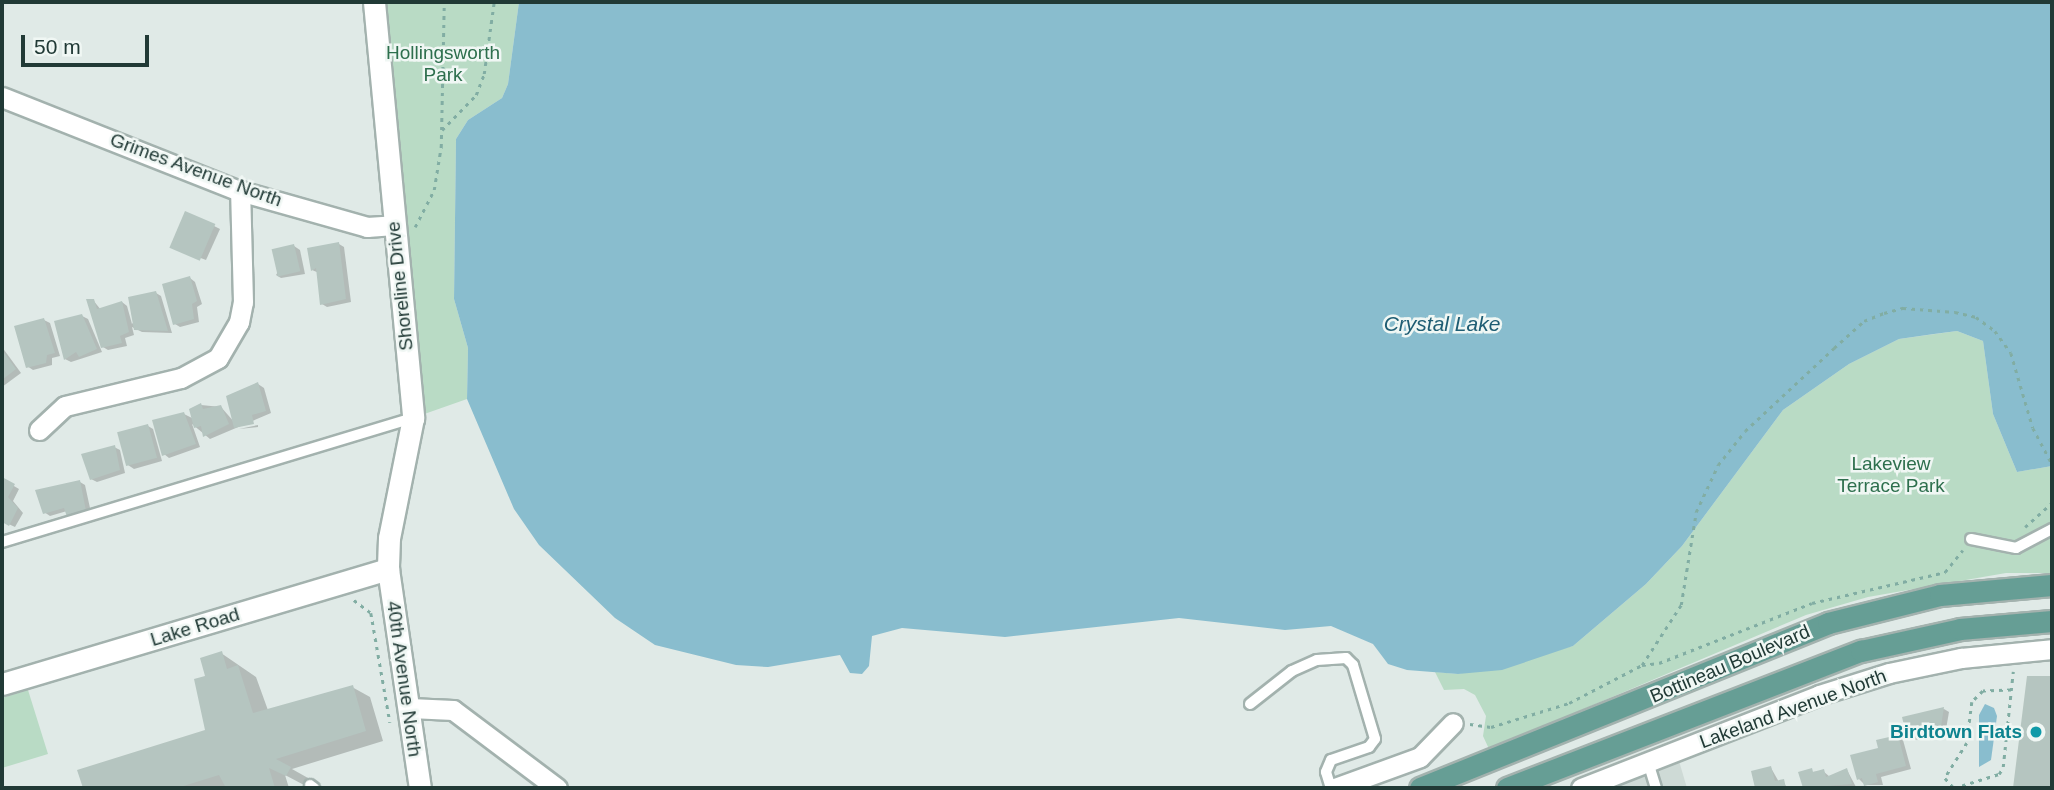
<!DOCTYPE html>
<style>
body{margin:0}
#map{position:relative;width:2054px;height:790px;overflow:hidden;background:#e0eae7;font-family:Arial,sans-serif}
div>[style]{position:absolute}
.built>*{inset:0;background:#cedad6}
.green>*{inset:0;background:#b9dbc5}
.water>*{inset:0;background:#89bdce}
.shadow>*{inset:0;background:#0003}
.building>*{inset:0;background:#b5c5c0;transform-origin:0 0}
.path>*{height:2.5px;margin-top:-1.25px;transform-origin:0;background:repeating-linear-gradient(90deg,#81ada3 0 3.5px,transparent 0 8.5px)}
.roads{filter:drop-shadow(2px 0 #a3b2ae) drop-shadow(-2px 0 #a3b2ae) drop-shadow(0 2px #a3b2ae) drop-shadow(0 -2px #a3b2ae)}
.service>*{height:10px;margin:-5px;padding:0 5px;transform-origin:5px;border-radius:5px;background:#fff}
.minor>*{height:19px;margin:-9.5px;padding:0 9.5px;transform-origin:9.5px;border-radius:9.5px;background:#fff}
.tertiary>*{height:21px;margin:-10.5px;padding:0 10.5px;transform-origin:10.5px;border-radius:10.5px;background:#fff}
.primary>*{height:21px;margin:-10.5px;padding:0 10.5px;transform-origin:10.5px;border-radius:10.5px;background:#669e95}
.dots>*{width:19px;height:19px;translate:-50% -50%;box-sizing:border-box;border:4px solid #f0f7f4;border-radius:50%}
span{translate:-50% -50%;white-space:nowrap;text-align:center;line-height:1.15;-webkit-text-stroke:5px #f0f7f4;paint-order:stroke}
.park-label{font-size:19px;color:#2d6f4d}
.street-label{font-size:19px;color:#213a36}
.culture-label{font-size:19px;color:#0d838f;font-weight:700}
.right{translate:-100% -50%;text-align:right}
.water-label{font-size:21px;color:#1e5d73;font-style:italic}
.frame{position:absolute;inset:0;border:4px solid #213a36;pointer-events:none}
.scale{position:absolute;left:21px;top:35px;width:128px;height:32px;box-sizing:border-box;border:4px solid #213a36;border-top:0;padding-left:9px;font-size:21px;line-height:24px;white-space:nowrap;color:#213a36;-webkit-text-stroke:5px #f0f7f4;paint-order:stroke}
</style>
<div id="map">
<div class="built">
<div style="clip-path:polygon(1679px 761px,1687px 788px,1606px 788px,1642px 774px)"></div>
</div>
<div class="green">
<div style="clip-path:polygon(374px 2px,519px 2px,508px 84px,502px 98px,468px 120px,456px 139px,454px 299px,468px 348px,467px 399px,413px 418px)"></div>
<div style="clip-path:polygon(1957px 331px,1983px 341px,1993px 414px,2017px 472px,2052px 466px,2052px 573px,2006px 573px,1868px 597px,1806px 615px,1489px 749px,1483px 736px,1486px 716px,1475px 695px,1464px 689px,1444px 690px,1435px 672px,1458px 674px,1573px 646px,1646px 584px,1682px 546px,1783px 410px,1849px 364px,1899px 339px)"></div>
<div style="clip-path:polygon(28px 690px,48px 754px,2px 768px,2px 698px)"></div>
</div>
<div class="water">
<div style="clip-path:polygon(519px 2px,2052px 2px,2052px 466px,2017px 472px,1993px 414px,1983px 341px,1957px 331px,1934px 334px,1899px 339px,1849px 364px,1783px 410px,1682px 546px,1646px 584px,1573px 646px,1502px 670px,1458px 674px,1407px 670px,1388px 664px,1373px 644px,1331px 626px,1285px 630px,1179px 618px,1005px 637px,902px 628px,872px 636px,869px 666px,862px 674px,850px 673px,840px 655px,768px 667px,736px 665px,655px 645px,615px 618px,539px 545px,514px 509px,467px 399px,468px 348px,454px 299px,456px 139px,468px 120px,502px 98px,508px 84px)"></div>
<div style="clip-path:polygon(1985px 704px,1994px 708px,1997px 716px,1991px 760px,1979px 767px,1979px 715px)"></div>
</div>
<div class="shadow">
<div style="clip-path:polygon(214px 226px,220px 229px,206px 260px,179px 250px)"></div>
<div style="clip-path:polygon(339px 244px,344px 247px,351px 302px,327px 307px,322px 304px,319px 273px,312px 270px)"></div>
<div style="clip-path:polygon(294px 246px,300px 250px,305px 274px,281px 278px,276px 275px)"></div>
<div style="clip-path:polygon(190px 278px,195px 282px,202px 304px,197px 307px,199px 322px,180px 327px,175px 324px)"></div>
<div style="clip-path:polygon(156px 293px,161px 296px,172px 333px,142px 332px,132px 327px,134px 335px,125px 338px,127px 346px,108px 350px,103px 347px,93px 300px,101px 310px,122px 302px,127px 306px,132px 324px)"></div>
<div style="clip-path:polygon(82px 316px,88px 319px,102px 352px,71px 362px,65px 359px)"></div>
<div style="clip-path:polygon(44px 320px,50px 323px,60px 356px,52px 358px,52px 365px,33px 370px,27px 366px)"></div>
<div style="clip-path:polygon(2px 347px,21px 373px,2px 387px)"></div>
<div style="clip-path:polygon(258px 384px,264px 388px,271px 413px,210px 439px,192px 424px,200px 447px,169px 458px,164px 454px,184px 414px,194px 419px,201px 405px,221px 407px,235px 423px)"></div>
<div style="clip-path:polygon(258px 425px,258px 427px,239px 429px)"></div>
<div style="clip-path:polygon(148px 426px,153px 429px,162px 461px,134px 469px,128px 465px)"></div>
<div style="clip-path:polygon(114px 447px,120px 450px,125px 473px,97px 482px,91px 479px)"></div>
<div style="clip-path:polygon(2px 479px,19px 489px,13px 501px,23px 513px,15px 527px,2px 521px)"></div>
<div style="clip-path:polygon(80px 482px,85px 485px,90px 508px,70px 517px,67px 511px,50px 516px,44px 512px)"></div>
<div style="clip-path:polygon(221px 653px,256px 677px,269px 713px,352px 687px,370px 697px,383px 741px,292px 769px,308px 778px,304px 785px,285px 775px,289px 788px,84px 788px,79px 771px,207px 731px,207px 677px)"></div>
<div style="clip-path:polygon(2028px 678px,2052px 678px,2052px 788px,2014px 788px)"></div>
<div style="clip-path:polygon(1944px 709px,1949px 712px,1945px 735px,1914px 740px,1908px 737px,1904px 718px)"></div>
<div style="clip-path:polygon(1898px 736px,1903px 740px,1911px 769px,1881px 777px,1883px 785px,1865px 785px,1858px 778px,1880px 750px)"></div>
<div style="clip-path:polygon(1771px 768px,1779px 782px,1790px 788px,1757px 788px,1753px 772px)"></div>
<div style="clip-path:polygon(1847px 770px,1856px 787px,1805px 788px,1801px 773px,1823px 771px,1830px 777px)"></div>
</div>
<div class="building">
<div style="left:185px;top:211px;width:33px;height:40px;rotate:23deg"></div>
<div style="clip-path:polygon(339px 242px,346px 299px,320px 305px,316px 268px,311px 271px,307px 248px)"></div>
<div style="left:294px;top:244px;width:28px;height:23px;rotate:77deg"></div>
<div style="clip-path:polygon(190px 276px,197px 301px,192px 304px,194px 319px,173px 325px,162px 284px)"></div>
<div style="clip-path:polygon(156px 291px,168px 331px,134px 330px,128px 297px)"></div>
<div style="clip-path:polygon(86px 299px,94px 299px,97px 309px,122px 301px,129px 332px,120px 336px,122px 343px,101px 348px)"></div>
<div style="clip-path:polygon(82px 314px,97px 349px,79px 357px,76px 352px,64px 360px,54px 321px)"></div>
<div style="clip-path:polygon(44px 318px,55px 353px,47px 355px,46px 363px,26px 368px,14px 326px)"></div>
<div style="clip-path:polygon(2px 350px,16px 369px,2px 380px)"></div>
<div style="clip-path:polygon(258px 382px,266px 411px,252px 415px,254px 424px,234px 428px,226px 396px)"></div>
<div style="clip-path:polygon(201px 403px,203px 409px,221px 405px,229px 424px,203px 437px,201px 426px,194px 428px,189px 409px)"></div>
<div style="clip-path:polygon(184px 412px,196px 444px,162px 456px,152px 420px)"></div>
<div style="left:148px;top:424px;width:35px;height:32px;rotate:75deg"></div>
<div style="clip-path:polygon(115px 445px,120px 470px,90px 480px,81px 454px)"></div>
<div style="clip-path:polygon(2px 477px,15px 484px,8px 497px,18px 508px,9px 526px,2px 522px)"></div>
<div style="clip-path:polygon(80px 480px,86px 511px,67px 517px,64px 508px,43px 514px,35px 490px)"></div>
<div style="clip-path:polygon(222px 651px,227px 669px,238px 665px,253px 713px,353px 685px,366px 731px,276px 759px,291px 767px,286px 776px,269px 768px,275px 788px,226px 788px,219px 775px,177px 788px,83px 788px,77px 770px,205px 730px,194px 679px,205px 676px,200px 658px)"></div>
<div style="clip-path:polygon(2027px 676px,2052px 676px,2052px 788px,2013px 788px)"></div>
<div style="clip-path:polygon(1944px 707px,1940px 733px,1907px 738px,1902px 717px)"></div>
<div style="clip-path:polygon(1898px 735px,1906px 766px,1876px 774px,1878px 782px,1864px 786px,1862px 778px,1857px 780px,1850px 755px,1878px 748px,1876px 740px)"></div>
<div style="clip-path:polygon(1771px 766px,1775px 781px,1784px 779px,1786px 788px,1755px 788px,1751px 771px)"></div>
<div style="clip-path:polygon(1812px 768px,1813px 772px,1824px 769px,1826px 777px,1847px 768px,1852px 784px,1803px 788px,1798px 772px)"></div>
</div>
<div class="path">
<div style="left:442px;top:130px;width:49px;rotate:-45.8deg"></div>
<div style="left:476px;top:95px;width:22px;rotate:-69deg"></div>
<div style="left:484px;top:74px;width:73px;rotate:-82.1deg"></div>
<div style="left:415px;top:227px;width:42px;rotate:-62.8deg"></div>
<div style="left:434px;top:190px;width:44px;rotate:-80.8deg"></div>
<div style="left:441px;top:147px;width:145px;rotate:-88.8deg"></div>
<div style="left:2025px;top:527px;width:36px;rotate:-42deg"></div>
<div style="left:354px;top:600px;width:21px;rotate:37deg"></div>
<div style="left:371px;top:613px;width:111px;rotate:80.1deg"></div>
<div style="left:1642px;top:665px;width:17px;rotate:-7deg"></div>
<div style="left:1659px;top:663px;width:164px;rotate:-21.4deg"></div>
<div style="left:1812px;top:603px;width:137px;rotate:-13.1deg"></div>
<div style="left:1945px;top:572px;width:28px;rotate:-51deg"></div>
<div style="left:2011px;top:690px;width:28px;rotate:178deg"></div>
<div style="left:1983px;top:691px;width:16px;rotate:135deg"></div>
<div style="left:1972px;top:702px;width:41px;rotate:97deg"></div>
<div style="left:1967px;top:743px;width:41px;rotate:122.2deg"></div>
<div style="left:1945px;top:778px;width:13px;rotate:48deg"></div>
<div style="left:1954px;top:788px;width:47px;rotate:-17.3deg"></div>
<div style="left:1999px;top:774px;width:8px;rotate:-60deg"></div>
<div style="left:2003px;top:767px;width:96px;rotate:-84deg"></div>
<div style="left:1470px;top:724px;width:21px;rotate:8deg"></div>
<div style="left:1491px;top:727px;width:82px;rotate:-17.1deg"></div>
<div style="left:1569px;top:703px;width:82px;rotate:-27.5deg"></div>
<div style="left:1642px;top:665px;width:72px;rotate:-57deg"></div>
<div style="left:1681px;top:605px;width:94px;rotate:-80.8deg"></div>
<div style="left:1696px;top:512px;width:52px;rotate:-64.9deg"></div>
<div style="left:1718px;top:465px;width:43px;rotate:-51.5deg"></div>
<div style="left:1745px;top:431px;width:122px;rotate:-43deg"></div>
<div style="left:1834px;top:348px;width:40px;rotate:-42deg"></div>
<div style="left:1864px;top:321px;width:22px;rotate:-22deg"></div>
<div style="left:1884px;top:313px;width:20px;rotate:-15deg"></div>
<div style="left:1903px;top:308px;width:52px;rotate:4.4deg"></div>
<div style="left:1955px;top:312px;width:22px;rotate:13deg"></div>
<div style="left:1976px;top:317px;width:24px;rotate:36deg"></div>
<div style="left:1995px;top:331px;width:27px;rotate:54deg"></div>
<div style="left:2011px;top:353px;width:78px;rotate:73.7deg"></div>
<div style="left:2033px;top:428px;width:40px;rotate:62deg"></div>
</div>
<div class="roads">
<div class="service">
<div style="left:1971px;top:539px;width:46px;rotate:11.3deg"></div>
<div style="left:2016px;top:548px;width:41px;rotate:-27.8deg"></div>
<div style="left:2px;top:542px;width:429px;rotate:-16.8deg"></div>
<div style="left:1250px;top:704px;width:53px;rotate:-38.2deg"></div>
<div style="left:1292px;top:671px;width:27px;rotate:-24deg"></div>
<div style="left:1317px;top:660px;width:29px;rotate:-4deg"></div>
<div style="left:1346px;top:658px;width:10px;rotate:45deg"></div>
<div style="left:1353px;top:665px;width:77px;rotate:73.4deg"></div>
<div style="left:1375px;top:739px;width:10px;rotate:127deg"></div>
<div style="left:1369px;top:747px;width:40px;rotate:161.1deg"></div>
<div style="left:1331px;top:760px;width:13px;rotate:113deg"></div>
<div style="left:1326px;top:772px;width:17px;rotate:73deg"></div>
<div style="left:1648px;top:762px;width:27px;rotate:73deg"></div>
<div style="left:310px;top:785px;width:5px;rotate:37deg"></div>
</div>
<div class="minor">
<div style="left:2px;top:97px;width:256px;rotate:21.6deg"></div>
<div style="left:240px;top:191px;width:132px;rotate:15.8deg"></div>
<div style="left:367px;top:227px;width:27px;rotate:-4deg"></div>
<div style="left:39px;top:430px;width:35px;rotate:-43deg"></div>
<div style="left:65px;top:406px;width:119px;rotate:-13.6deg"></div>
<div style="left:181px;top:378px;width:42px;rotate:-28.4deg"></div>
<div style="left:218px;top:358px;width:42px;rotate:-59.7deg"></div>
<div style="left:239px;top:322px;width:20px;rotate:-79deg"></div>
<div style="left:243px;top:302px;width:111px;rotate:-91.5deg"></div>
<div style="left:410px;top:708px;width:43px;rotate:2.7deg"></div>
<div style="left:453px;top:710px;width:130px;rotate:36.9deg"></div>
<div style="left:1335px;top:788px;width:90px;rotate:-20deg"></div>
<div style="left:1420px;top:757px;width:47px;rotate:-45.9deg"></div>
<div style="left:1581px;top:788px;width:256px;rotate:-21.3deg"></div>
<div style="left:1819px;top:695px;width:73px;rotate:-17.4deg"></div>
<div style="left:1889px;top:673px;width:74px;rotate:-11.8deg"></div>
<div style="left:1961px;top:658px;width:91px;rotate:-5.6deg"></div>
</div>
<div class="tertiary">
<div style="left:374px;top:2px;width:418px;rotate:84.6deg"></div>
<div style="left:413px;top:418px;width:122px;rotate:101.3deg"></div>
<div style="left:389px;top:538px;width:31px;rotate:92deg"></div>
<div style="left:388px;top:569px;width:221px;rotate:81.7deg"></div>
<div style="left:2px;top:684px;width:403px;rotate:-16.6deg"></div>
</div>
<div class="primary">
<div style="left:1420px;top:788px;width:440px;rotate:-22deg"></div>
<div style="left:1828px;top:623px;width:115px;rotate:-14deg"></div>
<div style="left:1940px;top:595px;width:112px;rotate:-5.1deg"></div>
<div style="left:1507px;top:788px;width:380px;rotate:-21.2deg"></div>
<div style="left:1861px;top:651px;width:101px;rotate:-12.5deg"></div>
<div style="left:1960px;top:629px;width:92px;rotate:-5deg"></div>
</div>
</div>
<div class="dots">
<div style="left:2036px;top:732px;background:#0f9aa8"></div>
</div>
<div class="park-label">
<span style="left:443px;top:64px">Hollingsworth<br>Park</span>
<span style="left:1891px;top:475px">Lakeview<br>Terrace Park</span>
</div>
<div class="street-label">
<span style="left:196px;top:170px;rotate:20deg">Grimes Avenue North</span>
<span style="left:400px;top:286px;rotate:-96deg">Shoreline Drive</span>
<span style="left:195px;top:627px;rotate:-17deg">Lake Road</span>
<span style="left:1730px;top:664px;rotate:-23deg">Bottineau Boulevard</span>
<span style="left:404px;top:679px;rotate:82deg">40th Avenue North</span>
<span style="left:1793px;top:709px;rotate:-20deg">Lakeland Avenue North</span>
</div>
<div class="culture-label">
<span class="right" style="left:2022px;top:732px">Birdtown Flats</span>
</div>
<div class="water-label">
<span style="left:1442px;top:324px">Crystal Lake</span>
</div>
<div class="frame"></div>
<div class="scale">50 m</div>
</div>
